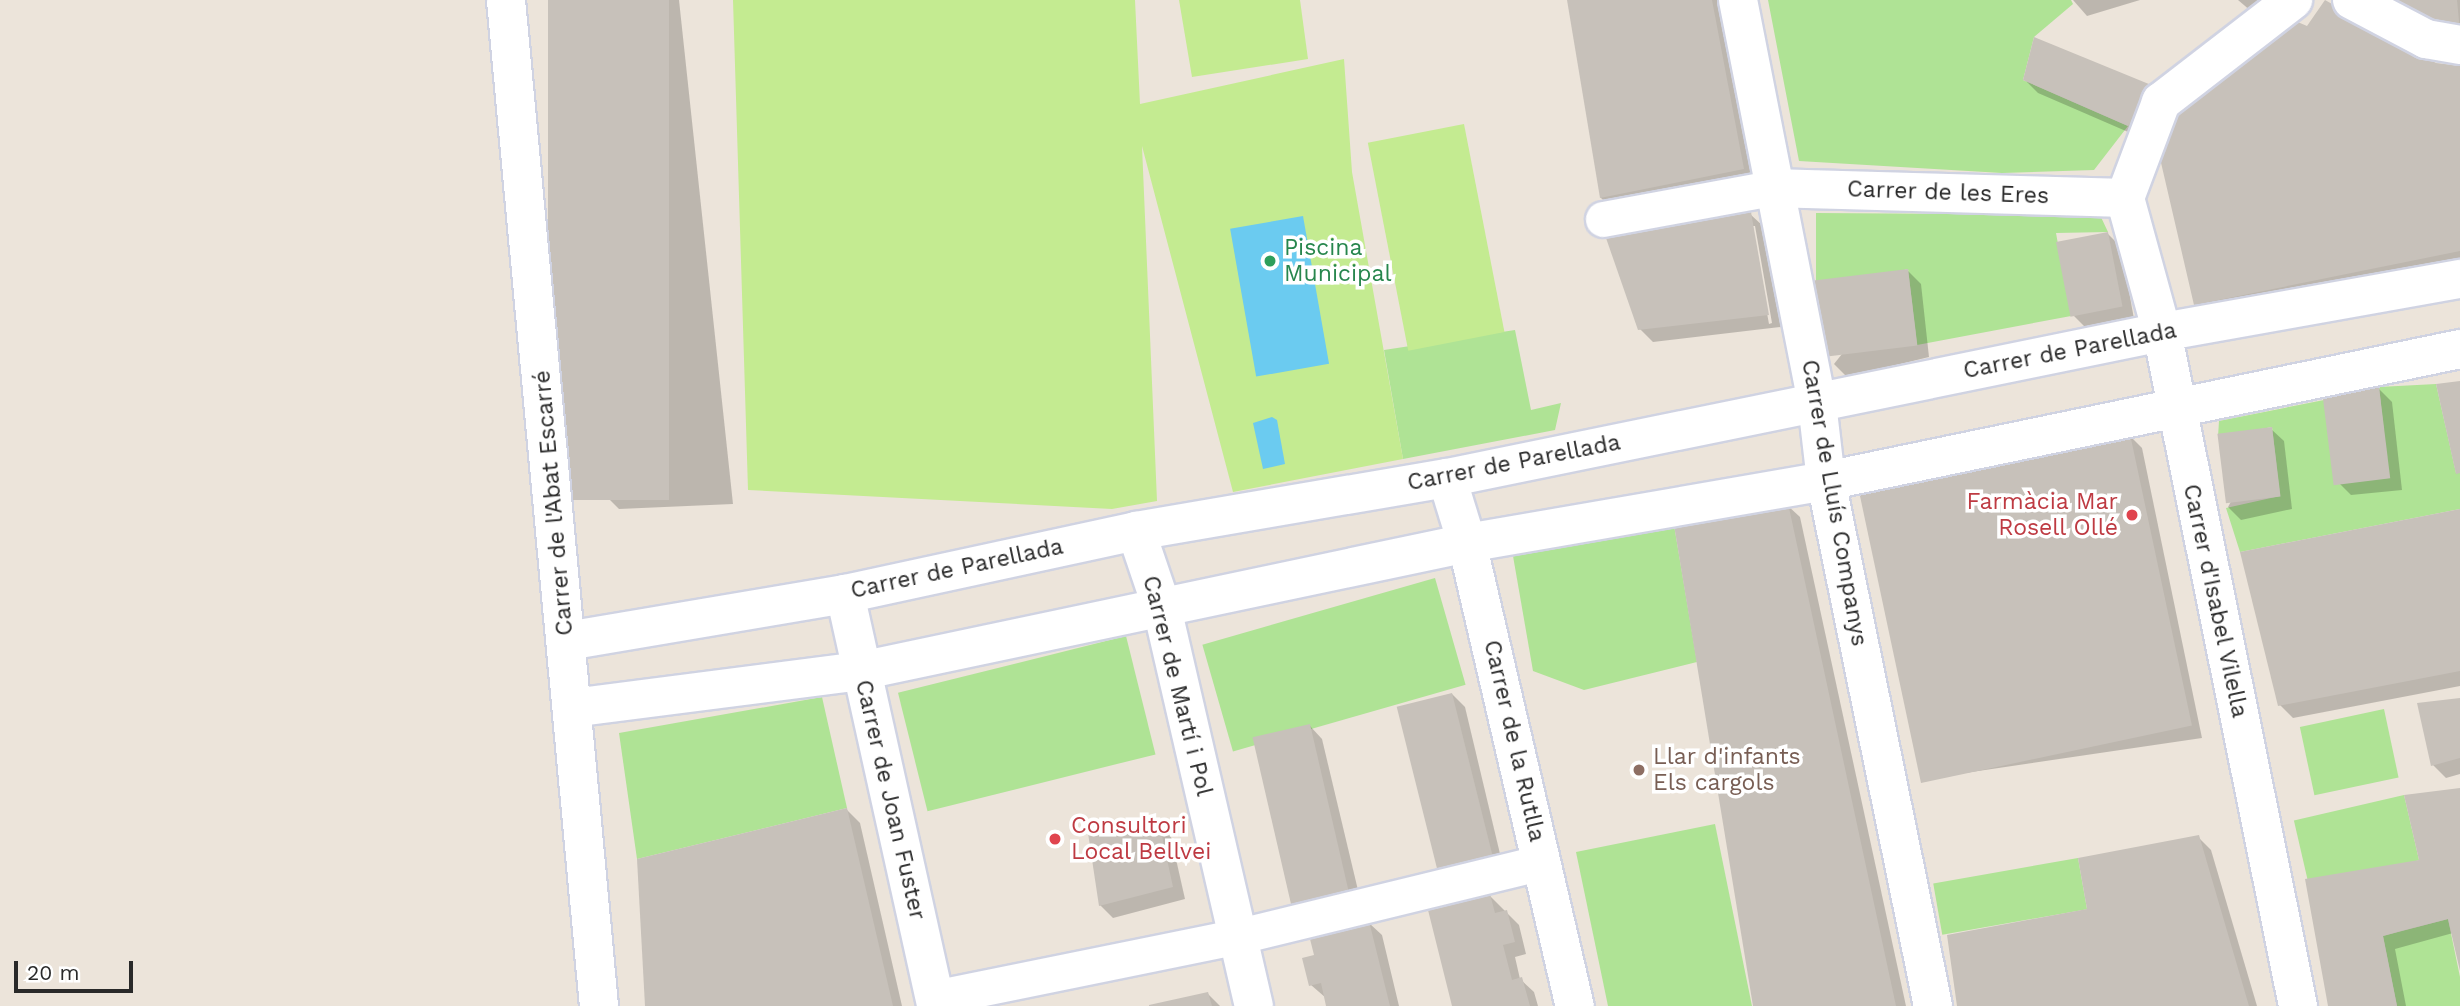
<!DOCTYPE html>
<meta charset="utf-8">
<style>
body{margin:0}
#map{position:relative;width:2460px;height:1006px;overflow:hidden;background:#ece4da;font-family:"Work Sans",sans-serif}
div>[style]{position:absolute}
.green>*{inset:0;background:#afe395;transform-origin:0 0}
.pitch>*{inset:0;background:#c4eb91;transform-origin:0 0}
.water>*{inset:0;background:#6bcbf0;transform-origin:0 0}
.shadow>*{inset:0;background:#0003}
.building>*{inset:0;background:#c7c1ba;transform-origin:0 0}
.roads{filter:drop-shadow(2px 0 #d0d3e2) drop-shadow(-2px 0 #d0d3e2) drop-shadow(0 2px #d0d3e2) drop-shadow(0 -2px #d0d3e2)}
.pedestrian>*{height:35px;margin:-17.5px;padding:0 17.5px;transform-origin:17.5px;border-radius:17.5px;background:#fff}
.minor>*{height:38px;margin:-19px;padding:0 19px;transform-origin:19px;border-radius:19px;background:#fff}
.dots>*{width:19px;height:19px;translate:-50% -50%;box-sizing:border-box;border:4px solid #fff;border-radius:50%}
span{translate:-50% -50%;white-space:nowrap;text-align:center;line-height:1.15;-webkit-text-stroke:7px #fff;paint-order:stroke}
.street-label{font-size:23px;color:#292929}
.leisure-label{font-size:23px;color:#27864d}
.left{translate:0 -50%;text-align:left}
.health-label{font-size:23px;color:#be3a42}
.right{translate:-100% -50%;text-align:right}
.education-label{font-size:23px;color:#785e54}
.scale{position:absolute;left:14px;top:961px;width:119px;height:32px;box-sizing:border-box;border:4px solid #292929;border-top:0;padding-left:9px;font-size:21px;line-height:24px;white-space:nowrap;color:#292929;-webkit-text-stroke:5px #fff;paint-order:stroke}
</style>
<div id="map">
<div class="green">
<div style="clip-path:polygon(1768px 0,2071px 0,2073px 4px,2034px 37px,2023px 80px,2128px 126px,2094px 170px,2002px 173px,1799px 161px)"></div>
<div style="clip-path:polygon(1816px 213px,2100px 215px,2108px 232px,2056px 233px,2071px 316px,1917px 345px,1908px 269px,1816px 292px)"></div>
<div style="clip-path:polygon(1515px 330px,1531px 410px,1561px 403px,1555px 430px,1403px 459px,1384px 350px)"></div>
<div style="clip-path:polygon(2436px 384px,2456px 473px,2460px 473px,2460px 509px,2240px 552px,2226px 508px,2280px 496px,2272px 427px,2218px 437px,2219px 421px,2324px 400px,2336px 482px,2389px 478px,2379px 387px)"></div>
<div style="clip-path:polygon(1674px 525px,1697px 662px,1584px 690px,1533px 671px,1513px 556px)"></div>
<div style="left:1435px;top:578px;width:111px;height:242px;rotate:74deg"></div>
<div style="left:1126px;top:636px;width:122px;height:235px;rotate:76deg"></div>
<div style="clip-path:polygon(822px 697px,847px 808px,637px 859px,619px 733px)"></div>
<div style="left:2384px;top:709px;width:70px;height:86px;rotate:78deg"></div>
<div style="left:2404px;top:795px;width:67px;height:113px;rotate:77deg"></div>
<div style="clip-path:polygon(1715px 824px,1752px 1006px,1608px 1006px,1576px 852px)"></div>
<div style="left:2078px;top:858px;width:52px;height:147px;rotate:80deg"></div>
<div style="clip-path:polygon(2448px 919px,2460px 977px,2460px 1006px,2397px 1006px,2383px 936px)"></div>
</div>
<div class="pitch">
<div style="clip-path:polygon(733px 0,1135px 0,1140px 104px,1344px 59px,1352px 172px,1403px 459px,1233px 492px,1142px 146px,1157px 501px,1112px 509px,748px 490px)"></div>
<div style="clip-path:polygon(1179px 0,1300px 0,1308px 59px,1192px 77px)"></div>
<div style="left:1464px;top:124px;width:212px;height:98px;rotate:79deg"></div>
</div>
<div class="water">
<div style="left:1303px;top:216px;width:150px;height:74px;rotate:80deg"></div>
<div style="clip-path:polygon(1272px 417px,1277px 420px,1285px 464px,1263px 469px,1253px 423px)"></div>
</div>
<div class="shadow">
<div style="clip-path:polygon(550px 0,679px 0,733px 504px,619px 509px,607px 497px)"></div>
<div style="clip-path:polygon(1569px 0,1721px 0,1756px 182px,1614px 210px,1601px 198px)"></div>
<div style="clip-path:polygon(2073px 0,2140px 0,2087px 16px)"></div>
<div style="clip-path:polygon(2238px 0,2298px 0,2265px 23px)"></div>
<div style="clip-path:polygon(2364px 0,2460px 0,2460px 43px)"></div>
<div style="clip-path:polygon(2307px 28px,2435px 65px,2460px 67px,2460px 266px,2208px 317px,2195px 304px)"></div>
<div style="clip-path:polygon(2025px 80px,2160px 91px,2142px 138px,2038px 93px)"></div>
<div style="clip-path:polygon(evenodd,1750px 214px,1763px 226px,1781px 327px,1653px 342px,1640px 329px,1750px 214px,1751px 226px,1755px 226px,1772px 323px,1769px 324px,1751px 226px)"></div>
<div style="clip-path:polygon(2108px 234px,2121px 247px,2134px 319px,2086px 328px,2073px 315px)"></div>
<div style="clip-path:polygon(1908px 271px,1921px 284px,1929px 357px,1847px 377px,1834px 364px)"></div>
<div style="clip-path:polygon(2379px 389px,2392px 402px,2402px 490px,2351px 495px,2338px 482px)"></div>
<div style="clip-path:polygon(2271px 429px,2284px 441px,2292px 509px,2241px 520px,2228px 507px)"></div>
<div style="clip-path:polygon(2130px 436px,2142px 448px,2202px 738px,1931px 778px,1918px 765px)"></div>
<div style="clip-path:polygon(1787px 505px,1800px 517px,1906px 1006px,1755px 1006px)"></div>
<div style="clip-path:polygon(2460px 511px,2460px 686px,2293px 718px,2280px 705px)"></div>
<div style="clip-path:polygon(1452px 694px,1465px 707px,1506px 879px,1452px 891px)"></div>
<div style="clip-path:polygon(2460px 700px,2460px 774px,2446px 778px,2433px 765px)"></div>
<div style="clip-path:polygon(1310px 726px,1322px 739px,1362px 907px,1306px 920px)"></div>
<div style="clip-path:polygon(2460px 789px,2460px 968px,2453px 933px,2395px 949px,2406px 1006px,2330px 1006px,2422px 861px)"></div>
<div style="clip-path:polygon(847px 810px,860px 823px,902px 1006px,647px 1006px)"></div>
<div style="clip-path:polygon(1158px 824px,1171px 837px,1185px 899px,1113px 918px,1100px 905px)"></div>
<div style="clip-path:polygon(2198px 837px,2211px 850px,2257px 1006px,1958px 1006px,2089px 910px)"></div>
<div style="clip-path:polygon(1490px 896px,1519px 925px,1526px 954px,1515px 957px,1520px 979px,1534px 992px,1538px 1006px,1454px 1006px)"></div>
<div style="clip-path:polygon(1369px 923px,1382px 935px,1399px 1006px,1328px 1006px,1326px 998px,1311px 985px,1316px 956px)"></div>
<div style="clip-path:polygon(1208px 994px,1220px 1006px,1152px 1006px)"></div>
</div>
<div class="building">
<div style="left:548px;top:0;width:121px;height:500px"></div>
<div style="clip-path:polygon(1567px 0,1712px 0,1744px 169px,1600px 198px)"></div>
<div style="clip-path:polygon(2325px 0,2436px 63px,2460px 66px,2460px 251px,2194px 305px,2159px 154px,2183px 99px,2293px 20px,2307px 26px)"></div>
<div style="clip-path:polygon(2374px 0,2457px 0,2460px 32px)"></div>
<div style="clip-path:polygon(2034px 37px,2161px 89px,2128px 126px,2023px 80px)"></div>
<div style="clip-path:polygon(1751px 212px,1769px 315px,1638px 330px,1606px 238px)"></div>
<div style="left:2108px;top:232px;width:76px;height:53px;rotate:79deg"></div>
<div style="left:1908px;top:269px;width:77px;height:95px;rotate:83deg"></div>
<div style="clip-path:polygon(2460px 381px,2460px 473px,2456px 474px,2436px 384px)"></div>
<div style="left:2379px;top:387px;width:92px;height:57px;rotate:83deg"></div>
<div style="left:2272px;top:427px;width:70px;height:55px;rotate:83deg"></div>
<div style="left:2130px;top:434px;width:298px;height:277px;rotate:78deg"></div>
<div style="clip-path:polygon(1788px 503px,1896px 1006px,1753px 1006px,1674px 525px)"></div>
<div style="clip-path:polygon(2460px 509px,2460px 671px,2278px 706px,2240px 552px)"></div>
<div style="left:1452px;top:693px;width:178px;height:57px;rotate:76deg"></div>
<div style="clip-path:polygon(2460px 698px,2460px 758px,2431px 766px,2417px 703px)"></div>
<div style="left:1310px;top:724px;width:176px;height:59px;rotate:77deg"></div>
<div style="clip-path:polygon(2460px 788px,2460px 971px,2448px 919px,2401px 931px,2383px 936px,2397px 1006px,2328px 1006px,2305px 879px,2419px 860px,2404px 795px)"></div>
<div style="clip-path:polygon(847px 808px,893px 1006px,645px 1006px,637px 859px)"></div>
<div style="clip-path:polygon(1159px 822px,1173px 887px,1099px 906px,1088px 833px)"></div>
<div style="clip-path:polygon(2199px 835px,2249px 1006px,1957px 1006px,1947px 935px,2087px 909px,2078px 858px)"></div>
<div style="clip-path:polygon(1490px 894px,1495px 913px,1507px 910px,1515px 942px,1503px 945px,1512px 980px,1522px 977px,1530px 1006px,1452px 1006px,1428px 910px)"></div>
<div style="clip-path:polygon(1369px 921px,1390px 1006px,1326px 1006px,1321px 983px,1309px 986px,1302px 958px,1314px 955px,1309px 935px)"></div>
<div style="clip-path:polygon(1208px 992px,1212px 1006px,1149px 1006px,1149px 1005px)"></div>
</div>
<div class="roads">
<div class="pedestrian">
<div style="left:1603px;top:219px;width:172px;rotate:-10.4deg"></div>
<div style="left:934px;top:998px;width:307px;rotate:-11.5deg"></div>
<div style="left:1235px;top:937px;width:316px;rotate:-13.7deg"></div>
</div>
<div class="minor">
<div style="left:506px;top:0;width:1010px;rotate:84.72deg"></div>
<div style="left:1738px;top:0;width:411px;rotate:78.9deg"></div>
<div style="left:1817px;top:403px;width:79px;rotate:83.4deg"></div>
<div style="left:1826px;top:481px;width:536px;rotate:78.48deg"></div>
<div style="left:2352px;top:0;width:84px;rotate:27.8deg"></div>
<div style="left:2426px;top:39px;width:35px;rotate:10deg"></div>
<div style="left:1772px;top:188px;width:353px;rotate:1.6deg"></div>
<div style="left:2125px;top:198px;width:139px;rotate:74.6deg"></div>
<div style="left:2162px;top:332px;width:688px;rotate:78.59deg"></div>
<div style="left:2125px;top:198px;width:103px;rotate:-69.4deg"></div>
<div style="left:2161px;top:102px;width:167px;rotate:-37.7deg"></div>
<div style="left:1447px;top:478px;width:68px;rotate:72.9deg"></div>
<div style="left:1467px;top:543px;width:475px;rotate:76.9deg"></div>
<div style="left:1136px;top:531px;width:81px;rotate:71.3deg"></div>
<div style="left:1162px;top:608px;width:408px;rotate:77deg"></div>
<div style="left:845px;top:594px;width:422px;rotate:77.5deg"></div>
<div style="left:567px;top:641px;width:282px;rotate:-9.6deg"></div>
<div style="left:845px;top:594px;width:298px;rotate:-12.2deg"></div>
<div style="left:1136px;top:531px;width:315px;rotate:-9.7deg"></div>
<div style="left:1447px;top:478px;width:730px;rotate:-11.54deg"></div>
<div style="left:2162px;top:332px;width:303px;rotate:-10.1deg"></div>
<div style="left:572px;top:708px;width:290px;rotate:-7.3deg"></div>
<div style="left:860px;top:671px;width:620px;rotate:-11.91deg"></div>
<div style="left:1467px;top:543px;width:364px;rotate:-9.8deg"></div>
<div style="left:1826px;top:481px;width:648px;rotate:-11.76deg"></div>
</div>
</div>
<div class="dots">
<div style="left:1270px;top:261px;background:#2e9e5b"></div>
<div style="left:2132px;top:515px;background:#e0444e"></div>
<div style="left:1639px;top:770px;background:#8d6e63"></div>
<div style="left:1055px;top:839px;background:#e0444e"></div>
</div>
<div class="street-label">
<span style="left:1948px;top:193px;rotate:2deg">Carrer de les Eres</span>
<span style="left:2070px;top:351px;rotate:-11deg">Carrer de Parellada</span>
<span style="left:1514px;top:463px;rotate:-11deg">Carrer de Parellada</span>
<span style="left:554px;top:503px;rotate:-95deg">Carrer de l'Abat Escarré</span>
<span style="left:1834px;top:503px;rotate:80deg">Carrer de Lluís Companys</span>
<span style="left:957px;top:569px;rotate:-12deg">Carrer de Parellada</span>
<span style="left:2215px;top:601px;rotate:78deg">Carrer d'Isabel Vilella</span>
<span style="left:1177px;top:686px;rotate:76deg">Carrer de Martí i Pol</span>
<span style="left:1514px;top:741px;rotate:77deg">Carrer de la Rutlla</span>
<span style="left:890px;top:800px;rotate:77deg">Carrer de Joan Fuster</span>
</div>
<div class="leisure-label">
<span class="left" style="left:1284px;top:261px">Piscina<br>Municipal</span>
</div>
<div class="health-label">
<span class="right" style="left:2118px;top:515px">Farmàcia Mar<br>Rosell Ollé</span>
<span class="left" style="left:1071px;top:839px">Consultori<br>Local Bellvei</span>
</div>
<div class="education-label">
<span class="left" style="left:1653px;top:770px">Llar d'infants<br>Els cargols</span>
</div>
<div class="scale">20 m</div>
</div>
